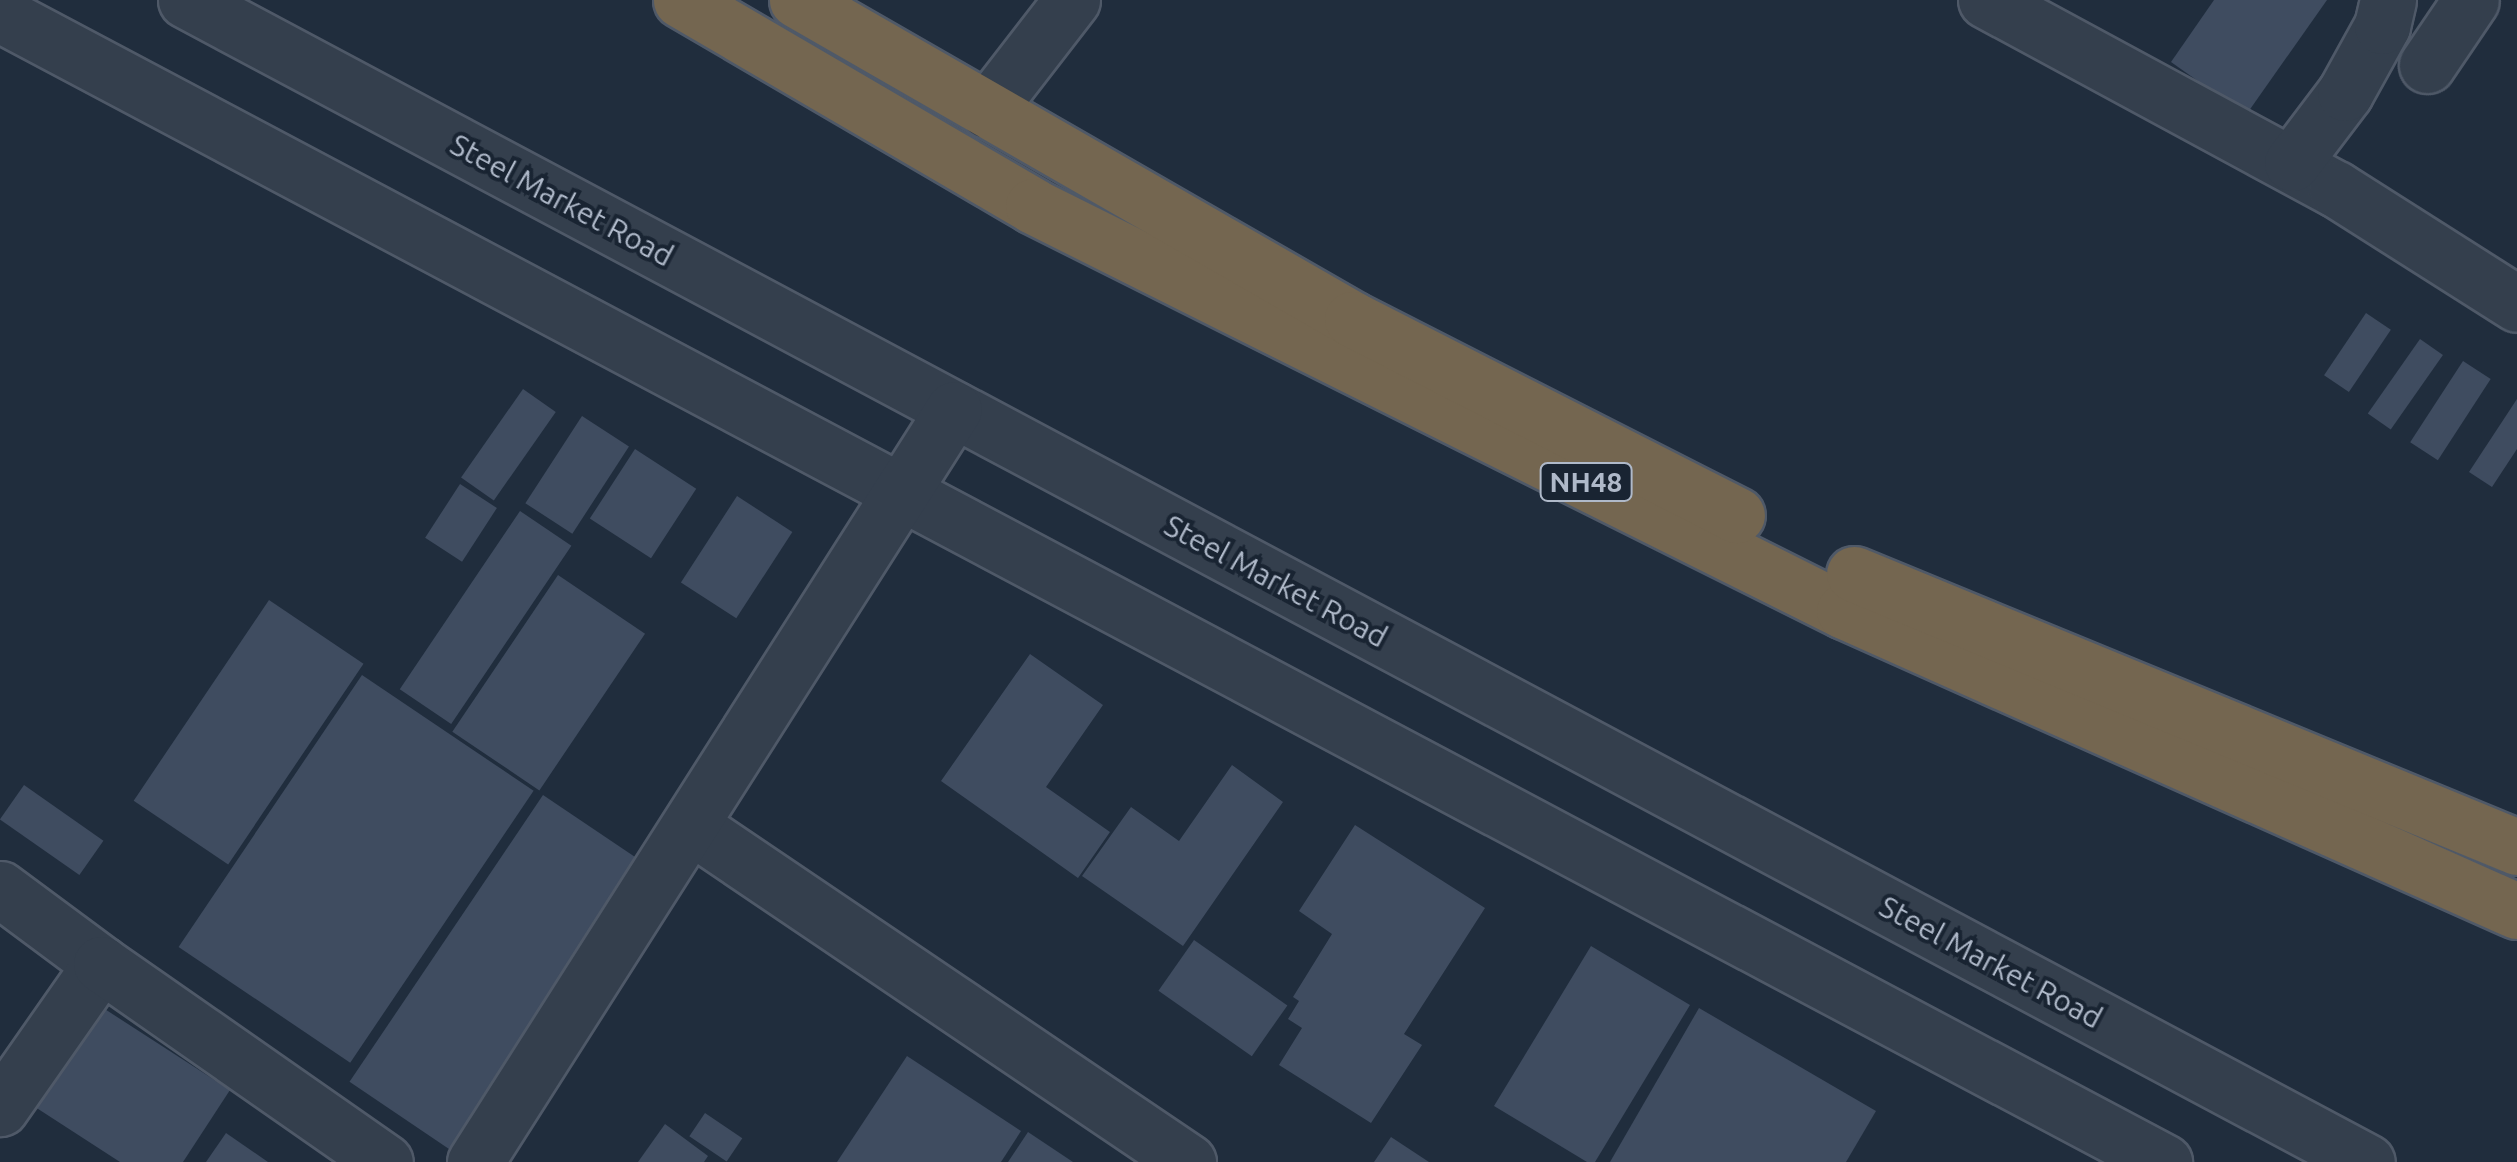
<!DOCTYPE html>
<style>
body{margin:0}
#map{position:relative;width:2517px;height:1162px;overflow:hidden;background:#202d3d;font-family:Ubuntu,sans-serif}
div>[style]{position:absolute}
.building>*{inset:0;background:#3f4c60;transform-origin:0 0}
.roads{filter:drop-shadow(2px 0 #4f5968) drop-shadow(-2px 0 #4f5968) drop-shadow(0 2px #4f5968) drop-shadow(0 -2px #4f5968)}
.minor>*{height:55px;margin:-27.5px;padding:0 27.5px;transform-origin:27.5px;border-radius:27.5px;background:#343f4d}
.highway>*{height:55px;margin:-27.5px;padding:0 27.5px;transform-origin:27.5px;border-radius:27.5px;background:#746650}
span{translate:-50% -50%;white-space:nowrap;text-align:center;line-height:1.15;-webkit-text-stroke:8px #192432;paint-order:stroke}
.shield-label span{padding:2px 8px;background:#192432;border:2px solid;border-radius:8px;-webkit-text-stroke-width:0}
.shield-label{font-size:28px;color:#afb9c9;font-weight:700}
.street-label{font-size:30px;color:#afb9c9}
</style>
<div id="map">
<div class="building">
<div style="clip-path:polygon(2214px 0,2327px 0,2246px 115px,2171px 62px)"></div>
<div style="left:2366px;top:313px;width:30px;height:75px;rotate:34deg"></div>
<div style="left:2420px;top:339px;width:28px;height:91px;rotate:35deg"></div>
<div style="left:2463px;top:361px;width:33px;height:97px;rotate:33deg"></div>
<div style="left:523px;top:389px;width:40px;height:108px;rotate:35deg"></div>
<div style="clip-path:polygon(2517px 399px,2517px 449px,2492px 487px,2469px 472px)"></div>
<div style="left:582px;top:416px;width:56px;height:104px;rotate:33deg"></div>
<div style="left:635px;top:449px;width:73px;height:83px;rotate:33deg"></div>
<div style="left:460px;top:484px;width:44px;height:64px;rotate:33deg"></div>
<div style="left:737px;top:496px;width:66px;height:103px;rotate:33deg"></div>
<div style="left:520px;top:511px;width:62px;height:215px;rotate:34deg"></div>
<div style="left:558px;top:575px;width:105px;height:189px;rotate:34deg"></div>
<div style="left:269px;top:600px;width:114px;height:242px;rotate:34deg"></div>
<div style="clip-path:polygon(1030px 654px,1103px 705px,1046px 787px,1110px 832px,1078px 878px,941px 781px)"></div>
<div style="left:362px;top:675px;width:207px;height:328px;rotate:34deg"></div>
<div style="clip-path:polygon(1232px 765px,1283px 802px,1183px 946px,1082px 876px,1131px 807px,1179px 841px)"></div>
<div style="left:24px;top:785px;width:97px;height:42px;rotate:35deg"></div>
<div style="left:543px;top:795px;width:120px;height:346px;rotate:34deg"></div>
<div style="clip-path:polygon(1355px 825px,1485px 908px,1404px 1034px,1422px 1045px,1371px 1123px,1279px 1065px,1302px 1028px,1288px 1019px,1299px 1001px,1293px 997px,1332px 934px,1299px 911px)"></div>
<div style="left:1194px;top:940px;width:114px;height:62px;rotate:35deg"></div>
<div style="clip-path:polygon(1591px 946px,1690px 1005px,1595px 1162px,1587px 1162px,1494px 1106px)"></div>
<div style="clip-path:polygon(97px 1004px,230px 1090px,183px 1162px,120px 1162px,32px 1105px)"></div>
<div style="clip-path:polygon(1699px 1008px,1876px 1111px,1846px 1162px,1610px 1162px)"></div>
<div style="clip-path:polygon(907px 1056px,1021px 1131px,1001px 1162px,837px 1162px)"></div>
<div style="left:705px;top:1113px;width:45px;height:28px;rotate:34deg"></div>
<div style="clip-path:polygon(665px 1124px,708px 1156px,704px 1162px,638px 1162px)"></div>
<div style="clip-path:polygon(1028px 1132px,1073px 1162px,1008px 1162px)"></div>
<div style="clip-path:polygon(226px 1133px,268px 1162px,206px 1162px)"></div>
<div style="clip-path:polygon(1391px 1137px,1429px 1162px,1374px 1162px)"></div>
</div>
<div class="roads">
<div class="minor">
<div style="left:186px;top:0;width:2471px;rotate:28.05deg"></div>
<div style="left:1986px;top:0;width:398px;rotate:28.4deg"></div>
<div style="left:2336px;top:189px;width:214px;rotate:32.4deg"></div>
<div style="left:0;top:14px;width:2450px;rotate:27.95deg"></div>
<div style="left:2427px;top:65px;width:78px;rotate:-55.9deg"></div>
<div style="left:987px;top:110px;width:139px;rotate:-52.3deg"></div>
<div style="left:2292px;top:163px;width:88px;rotate:-52.9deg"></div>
<div style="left:2345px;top:93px;width:77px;rotate:-61.1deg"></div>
<div style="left:2382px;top:26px;width:27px;rotate:-77deg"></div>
<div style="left:691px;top:826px;width:600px;rotate:34.06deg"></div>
<div style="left:0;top:889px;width:126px;rotate:36.6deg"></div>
<div style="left:101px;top:964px;width:176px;rotate:125deg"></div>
<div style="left:101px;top:964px;width:346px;rotate:34.9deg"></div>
<div style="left:475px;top:1162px;width:892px;rotate:-57.54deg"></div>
</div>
<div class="highway">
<div style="left:681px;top:0;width:408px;rotate:30.3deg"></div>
<div style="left:1033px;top:206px;width:907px;rotate:26.54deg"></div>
<div style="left:1844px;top:611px;width:737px;rotate:24.03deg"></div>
<div style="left:797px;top:0;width:640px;rotate:29.89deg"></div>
<div style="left:1352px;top:319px;width:432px;rotate:27deg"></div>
<div style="left:1854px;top:574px;width:717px;rotate:22.38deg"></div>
</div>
</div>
<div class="shield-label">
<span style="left:1586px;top:482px">NH48</span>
</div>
<div class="street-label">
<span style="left:562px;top:200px;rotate:28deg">Steel Market Road</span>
<span style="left:1276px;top:581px;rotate:28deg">Steel Market Road</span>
<span style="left:1991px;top:962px;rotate:28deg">Steel Market Road</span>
</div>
</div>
